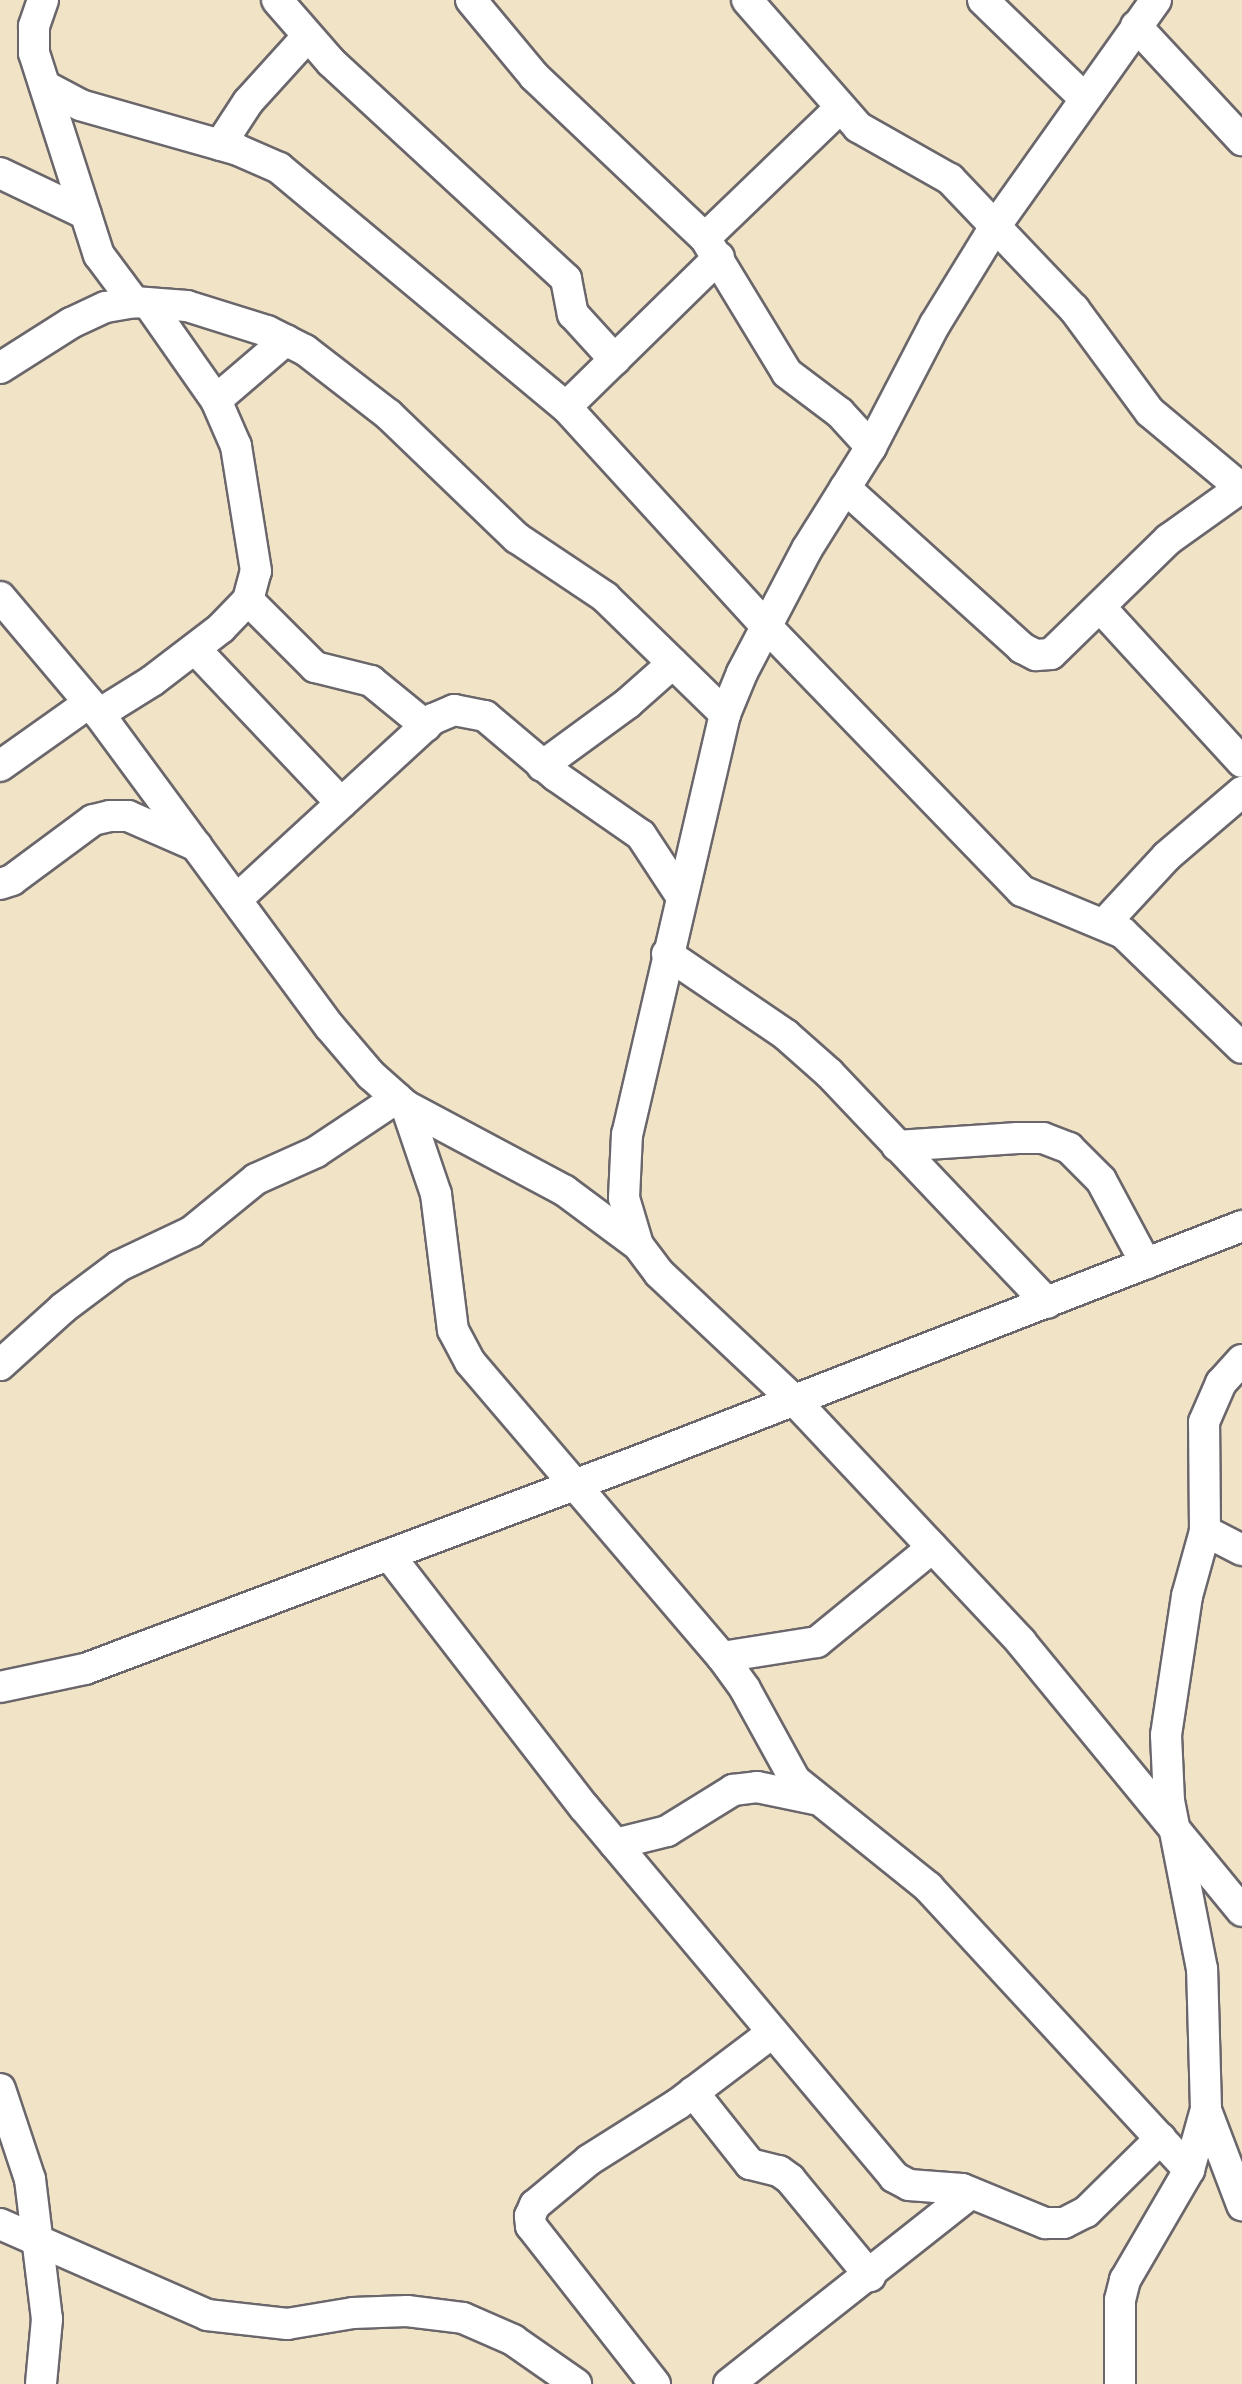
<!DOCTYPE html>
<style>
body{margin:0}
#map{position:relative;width:1242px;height:2384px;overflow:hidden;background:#f1e3c5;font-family:Vollkorn,serif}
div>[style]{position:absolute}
.roads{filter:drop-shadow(2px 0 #6a666b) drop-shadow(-2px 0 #6a666b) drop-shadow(0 2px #6a666b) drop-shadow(0 -2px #6a666b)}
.minor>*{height:30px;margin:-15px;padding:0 15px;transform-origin:15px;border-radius:15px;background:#fff}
span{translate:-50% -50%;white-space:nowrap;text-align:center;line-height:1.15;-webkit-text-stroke:9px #fbf7ec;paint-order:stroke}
</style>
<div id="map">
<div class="roads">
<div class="minor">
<div style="left:43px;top:0;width:28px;rotate:109deg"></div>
<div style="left:34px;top:26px;width:27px;rotate:90deg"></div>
<div style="left:34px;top:53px;width:212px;rotate:72.2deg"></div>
<div style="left:99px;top:255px;width:59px;rotate:53.3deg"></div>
<div style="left:277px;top:0;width:82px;rotate:48.9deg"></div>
<div style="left:331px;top:62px;width:320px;rotate:42.7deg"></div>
<div style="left:566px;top:279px;width:36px;rotate:79deg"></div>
<div style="left:573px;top:314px;width:62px;rotate:47.6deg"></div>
<div style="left:471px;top:0;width:99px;rotate:50.3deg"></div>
<div style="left:534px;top:76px;width:236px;rotate:43.5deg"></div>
<div style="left:705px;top:238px;width:158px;rotate:58.7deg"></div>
<div style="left:787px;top:373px;width:66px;rotate:37deg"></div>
<div style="left:840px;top:413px;width:46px;rotate:47.6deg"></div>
<div style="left:747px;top:0;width:169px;rotate:48.8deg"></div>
<div style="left:858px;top:127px;width:106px;rotate:29.5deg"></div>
<div style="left:950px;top:179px;width:180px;rotate:46.4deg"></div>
<div style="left:1074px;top:309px;width:128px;rotate:53.6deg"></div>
<div style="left:1150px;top:412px;width:120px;rotate:39.9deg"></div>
<div style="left:983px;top:0;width:141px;rotate:44.1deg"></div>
<div style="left:1156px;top:0;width:276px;rotate:125.4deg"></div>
<div style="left:996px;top:225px;width:116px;rotate:121.6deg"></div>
<div style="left:935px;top:324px;width:139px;rotate:117.5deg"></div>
<div style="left:871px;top:447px;width:120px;rotate:122.1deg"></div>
<div style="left:807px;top:549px;width:140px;rotate:117.7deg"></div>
<div style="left:742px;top:673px;width:44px;rotate:112.5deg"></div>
<div style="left:725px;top:714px;width:431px;rotate:103.1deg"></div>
<div style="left:627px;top:1134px;width:64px;rotate:92.7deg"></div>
<div style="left:624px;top:1198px;width:49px;rotate:73.4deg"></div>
<div style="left:638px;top:1245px;width:35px;rotate:53deg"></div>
<div style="left:659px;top:1273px;width:187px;rotate:43.3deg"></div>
<div style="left:795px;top:1401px;width:330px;rotate:46.8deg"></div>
<div style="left:1021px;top:1642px;width:348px;rotate:50.6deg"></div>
<div style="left:1136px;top:26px;width:156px;rotate:47.1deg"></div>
<div style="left:45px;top:86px;width:40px;rotate:28deg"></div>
<div style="left:80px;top:105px;width:164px;rotate:15.9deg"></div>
<div style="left:238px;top:150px;width:45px;rotate:23.7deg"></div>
<div style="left:279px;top:168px;width:373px;rotate:39.8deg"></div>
<div style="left:566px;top:407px;width:295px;rotate:47.6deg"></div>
<div style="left:765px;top:625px;width:370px;rotate:46deg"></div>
<div style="left:1022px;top:891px;width:109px;rotate:22.6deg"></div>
<div style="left:1123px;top:933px;width:165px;rotate:44deg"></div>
<div style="left:220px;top:145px;width:51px;rotate:-56.9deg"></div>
<div style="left:248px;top:102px;width:88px;rotate:-47.8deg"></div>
<div style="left:0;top:173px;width:95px;rotate:25.5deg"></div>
<div style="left:705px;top:238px;width:186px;rotate:-43.9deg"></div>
<div style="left:0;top:368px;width:84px;rotate:-32.4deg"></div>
<div style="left:71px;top:323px;width:38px;rotate:-25deg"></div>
<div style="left:106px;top:307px;width:28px;rotate:-10deg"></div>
<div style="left:134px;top:302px;width:53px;rotate:4.3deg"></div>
<div style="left:187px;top:306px;width:84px;rotate:17.4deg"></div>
<div style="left:267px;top:331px;width:42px;rotate:26.6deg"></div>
<div style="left:305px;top:350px;width:106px;rotate:37.7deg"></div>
<div style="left:389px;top:415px;width:178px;rotate:43.9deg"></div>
<div style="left:517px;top:538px;width:106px;rotate:33.8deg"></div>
<div style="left:605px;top:597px;width:168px;rotate:44.3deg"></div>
<div style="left:216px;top:400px;width:92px;rotate:-40.6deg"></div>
<div style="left:566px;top:407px;width:214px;rotate:-44.4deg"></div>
<div style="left:845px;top:488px;width:239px;rotate:42.1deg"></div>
<div style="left:1022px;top:648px;width:16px;rotate:27deg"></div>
<div style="left:1036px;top:655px;width:15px;rotate:-4deg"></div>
<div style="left:1051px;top:654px;width:165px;rotate:-44.3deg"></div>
<div style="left:1169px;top:539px;width:90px;rotate:-35.5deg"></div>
<div style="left:0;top:597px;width:153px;rotate:49.8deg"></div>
<div style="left:99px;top:714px;width:389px;rotate:53.6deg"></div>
<div style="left:330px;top:1027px;width:63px;rotate:49.5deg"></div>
<div style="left:371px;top:1075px;width:47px;rotate:41.5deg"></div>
<div style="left:406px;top:1106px;width:180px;rotate:28.1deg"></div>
<div style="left:565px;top:1191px;width:87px;rotate:36.6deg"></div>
<div style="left:248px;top:600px;width:95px;rotate:45deg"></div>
<div style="left:315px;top:667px;width:58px;rotate:14deg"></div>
<div style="left:371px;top:681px;width:71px;rotate:39.3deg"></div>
<div style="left:1100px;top:607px;width:210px;rotate:47.5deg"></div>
<div style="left:196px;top:650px;width:211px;rotate:46.5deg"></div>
<div style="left:99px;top:714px;width:62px;rotate:-31.9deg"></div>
<div style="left:152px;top:681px;width:87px;rotate:-37.5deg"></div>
<div style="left:221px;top:628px;width:39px;rotate:-46deg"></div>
<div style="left:248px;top:600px;width:30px;rotate:-75deg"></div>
<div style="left:256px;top:571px;width:127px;rotate:-99.1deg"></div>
<div style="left:236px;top:446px;width:50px;rotate:-113.5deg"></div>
<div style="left:216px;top:400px;width:118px;rotate:-125deg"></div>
<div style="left:0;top:766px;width:109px;rotate:-35.3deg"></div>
<div style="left:542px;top:766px;width:107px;rotate:-36.2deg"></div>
<div style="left:628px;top:703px;width:60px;rotate:-41.6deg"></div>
<div style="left:0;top:884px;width:13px;rotate:-18deg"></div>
<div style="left:12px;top:880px;width:101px;rotate:-36.5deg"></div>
<div style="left:93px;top:820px;width:17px;rotate:-13deg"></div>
<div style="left:110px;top:816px;width:18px"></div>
<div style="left:128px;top:816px;width:75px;rotate:23.5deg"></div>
<div style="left:237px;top:899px;width:266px;rotate:-42.6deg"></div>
<div style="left:433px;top:719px;width:23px;rotate:-23deg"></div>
<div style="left:454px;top:710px;width:32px;rotate:11deg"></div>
<div style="left:485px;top:716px;width:93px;rotate:40.2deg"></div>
<div style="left:556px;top:776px;width:103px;rotate:34.8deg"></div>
<div style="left:641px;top:835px;width:73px;rotate:56.7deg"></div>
<div style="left:1105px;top:923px;width:91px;rotate:-47.2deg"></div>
<div style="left:1167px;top:856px;width:99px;rotate:-40.5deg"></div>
<div style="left:667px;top:954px;width:144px;rotate:34.2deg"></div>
<div style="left:786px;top:1035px;width:57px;rotate:41.5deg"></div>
<div style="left:829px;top:1073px;width:317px;rotate:46.5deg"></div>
<div style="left:406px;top:1106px;width:93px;rotate:71.2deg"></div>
<div style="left:436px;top:1194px;width:137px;rotate:82.9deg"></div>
<div style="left:453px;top:1330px;width:36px;rotate:62deg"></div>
<div style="left:470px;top:1362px;width:388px;rotate:49.5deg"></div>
<div style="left:722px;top:1657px;width:39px;rotate:54deg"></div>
<div style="left:745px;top:1689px;width:104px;rotate:61.2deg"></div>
<div style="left:795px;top:1780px;width:171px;rotate:38.8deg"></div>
<div style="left:928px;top:1887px;width:385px;rotate:47.3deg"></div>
<div style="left:897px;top:1146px;width:121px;rotate:-3.8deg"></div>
<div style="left:1018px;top:1138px;width:25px"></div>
<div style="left:1043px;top:1138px;width:28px;rotate:21deg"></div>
<div style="left:1069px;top:1148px;width:45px;rotate:45deg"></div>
<div style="left:1101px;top:1180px;width:95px;rotate:61.8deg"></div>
<div style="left:0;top:1365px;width:85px;rotate:-42.1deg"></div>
<div style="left:63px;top:1308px;width:70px;rotate:-36.9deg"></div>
<div style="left:119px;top:1266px;width:80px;rotate:-25.3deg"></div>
<div style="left:191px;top:1232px;width:84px;rotate:-39.2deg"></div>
<div style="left:256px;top:1179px;width:66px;rotate:-24.2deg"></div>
<div style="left:316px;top:1152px;width:97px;rotate:-33.7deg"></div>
<div style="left:1205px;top:1531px;width:42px;rotate:27.2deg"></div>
<div style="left:389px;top:1555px;width:319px;rotate:52.3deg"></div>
<div style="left:584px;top:1807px;width:483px;rotate:50deg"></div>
<div style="left:894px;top:2177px;width:17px;rotate:28deg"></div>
<div style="left:909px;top:2185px;width:53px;rotate:4.3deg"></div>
<div style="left:962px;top:2189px;width:90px;rotate:22.3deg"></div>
<div style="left:1045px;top:2223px;width:19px"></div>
<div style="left:1064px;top:2223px;width:25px;rotate:-27deg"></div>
<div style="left:1086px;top:2212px;width:105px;rotate:-44.6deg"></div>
<div style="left:722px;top:1657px;width:96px;rotate:-9deg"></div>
<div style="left:817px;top:1642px;width:149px;rotate:-39.3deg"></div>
<div style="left:0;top:1687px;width:87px;rotate:-12deg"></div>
<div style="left:85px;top:1669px;width:591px;rotate:-20.61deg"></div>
<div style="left:638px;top:1461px;width:648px;rotate:-21.26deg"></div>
<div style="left:615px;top:1844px;width:54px;rotate:-14deg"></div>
<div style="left:667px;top:1831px;width:78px;rotate:-31.8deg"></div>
<div style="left:733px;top:1790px;width:24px;rotate:-7deg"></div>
<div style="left:757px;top:1787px;width:59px;rotate:11.7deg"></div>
<div style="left:0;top:2089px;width:95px;rotate:71.6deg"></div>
<div style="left:30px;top:2179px;width:141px;rotate:83.1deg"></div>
<div style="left:47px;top:2319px;width:65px;rotate:95.3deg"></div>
<div style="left:693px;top:2092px;width:92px;rotate:51.6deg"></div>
<div style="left:750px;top:2164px;width:30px;rotate:14deg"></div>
<div style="left:779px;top:2171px;width:14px;rotate:36deg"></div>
<div style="left:790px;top:2179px;width:126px;rotate:50.5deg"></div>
<div style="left:1206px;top:2110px;width:102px;rotate:69.2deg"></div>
<div style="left:0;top:2224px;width:226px;rotate:23.7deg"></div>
<div style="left:207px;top:2315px;width:81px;rotate:6.4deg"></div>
<div style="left:287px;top:2324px;width:67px;rotate:-9.5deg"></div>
<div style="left:353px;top:2313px;width:54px;rotate:-2.1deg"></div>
<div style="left:407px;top:2311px;width:56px;rotate:7.1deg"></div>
<div style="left:463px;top:2318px;width:55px;rotate:23.7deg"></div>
<div style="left:513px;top:2340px;width:77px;rotate:34.9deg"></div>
<div style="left:655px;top:2384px;width:201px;rotate:-128.1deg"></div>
<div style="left:531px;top:2226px;width:10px;rotate:-96deg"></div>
<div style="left:530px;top:2216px;width:12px;rotate:-66deg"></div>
<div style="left:535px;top:2205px;width:70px;rotate:-39.8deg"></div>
<div style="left:589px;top:2160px;width:105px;rotate:-32.2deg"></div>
<div style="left:678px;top:2104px;width:118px;rotate:-37.1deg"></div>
<div style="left:729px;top:2384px;width:308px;rotate:-38.3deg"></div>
<div style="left:1120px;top:2384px;width:84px;rotate:-90deg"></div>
<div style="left:1120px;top:2300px;width:21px;rotate:-76deg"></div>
<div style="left:1125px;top:2280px;width:127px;rotate:-59.8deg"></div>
<div style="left:1189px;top:2170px;width:63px;rotate:-74.4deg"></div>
<div style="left:1206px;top:2109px;width:140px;rotate:-91.6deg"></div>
<div style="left:1202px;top:1969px;width:171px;rotate:-101.1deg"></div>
<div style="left:1169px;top:1801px;width:66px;rotate:-92.6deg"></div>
<div style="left:1166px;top:1735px;width:141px;rotate:-81.4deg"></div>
<div style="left:1187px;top:1596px;width:67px;rotate:-74.5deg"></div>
<div style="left:1205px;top:1531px;width:109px;rotate:-90.5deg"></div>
<div style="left:1204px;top:1422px;width:43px;rotate:-66.4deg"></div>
<div style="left:1221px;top:1383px;width:31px;rotate:-48deg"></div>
</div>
</div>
</div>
